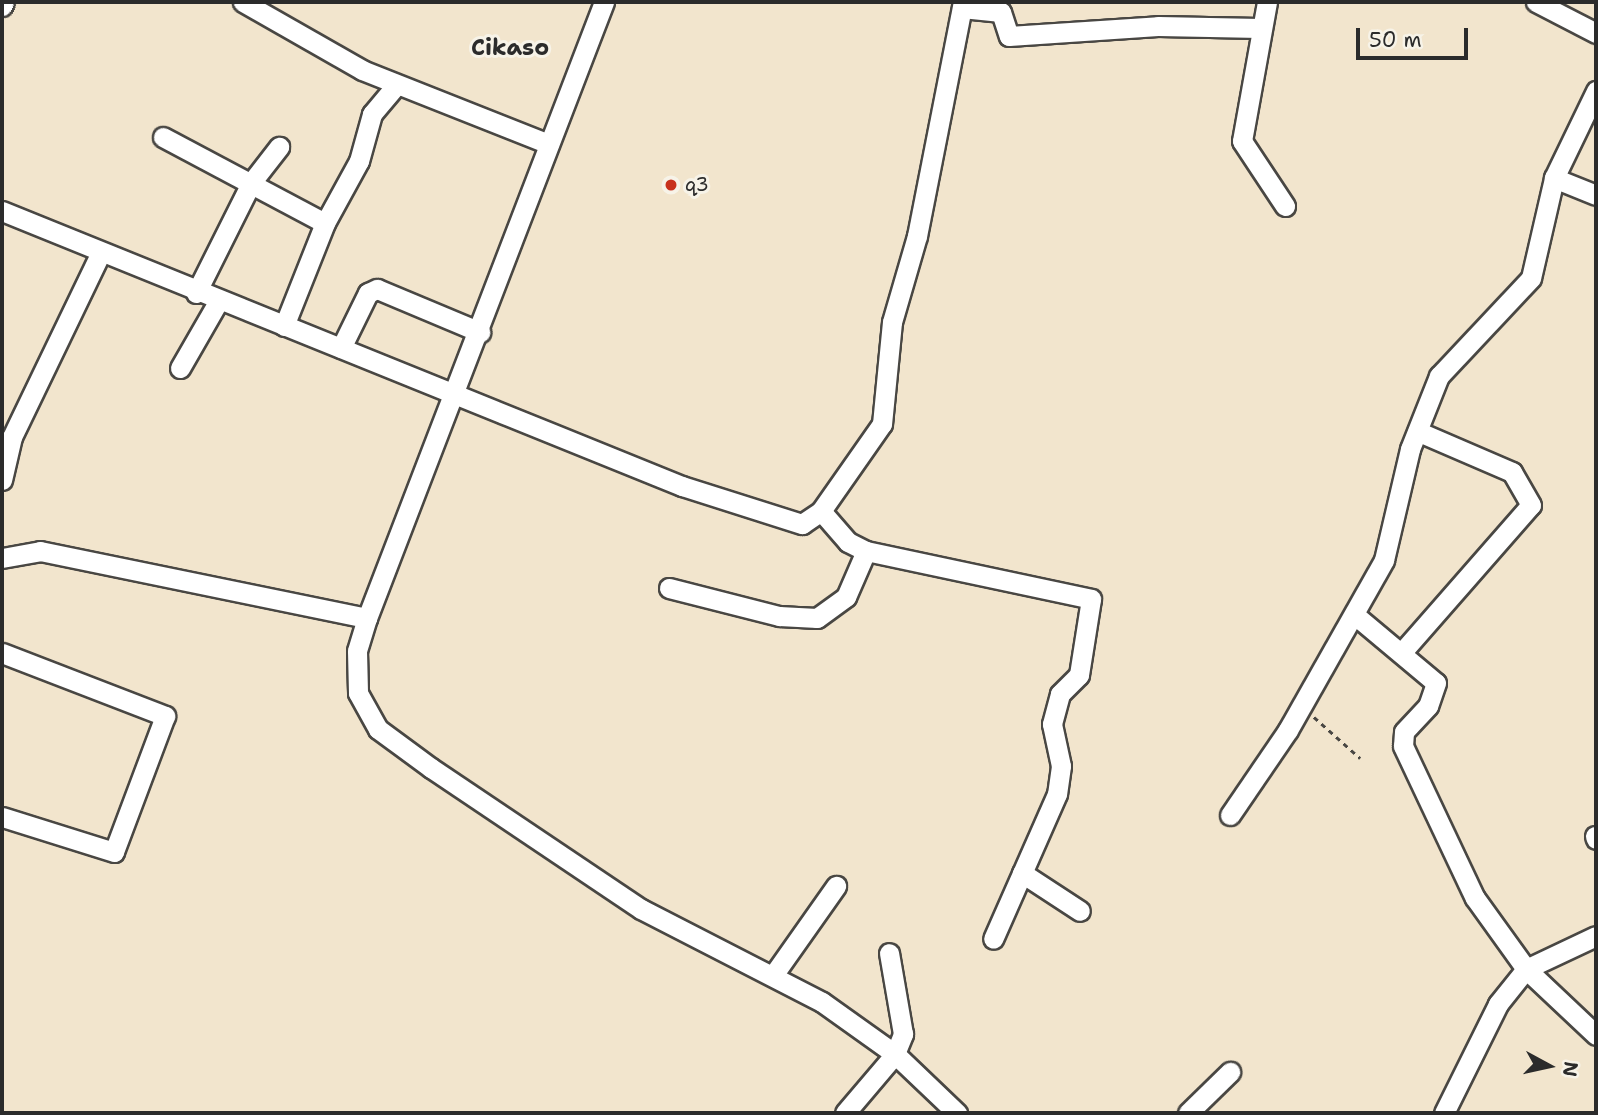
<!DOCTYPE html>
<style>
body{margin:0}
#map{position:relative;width:1598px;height:1115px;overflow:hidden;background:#f2e5cd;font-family:"Shantell Sans",sans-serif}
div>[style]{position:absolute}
.path>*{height:2.5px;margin-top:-1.25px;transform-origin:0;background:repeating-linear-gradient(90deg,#494743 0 5px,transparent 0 10px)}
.roads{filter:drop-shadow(2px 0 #494743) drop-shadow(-2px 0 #494743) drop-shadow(0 2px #494743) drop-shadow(0 -2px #494743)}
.minor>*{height:19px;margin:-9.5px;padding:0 9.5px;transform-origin:9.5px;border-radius:9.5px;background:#fff}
.dots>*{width:19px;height:19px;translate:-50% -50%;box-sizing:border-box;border:4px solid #f7f3e8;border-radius:50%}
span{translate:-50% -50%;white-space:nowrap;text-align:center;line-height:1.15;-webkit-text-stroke:6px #f7f3e8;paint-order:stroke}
.poi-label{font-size:19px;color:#2b2b2b}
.left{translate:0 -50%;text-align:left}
.quarter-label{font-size:23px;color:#2b2b2b;font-weight:700}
.frame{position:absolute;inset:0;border:4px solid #2b2b2b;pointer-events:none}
.north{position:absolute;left:1514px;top:1031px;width:70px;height:70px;-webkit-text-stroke:5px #f7f3e8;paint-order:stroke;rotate:98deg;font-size:19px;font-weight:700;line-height:28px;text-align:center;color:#2b2b2b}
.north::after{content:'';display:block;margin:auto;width:24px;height:32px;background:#2b2b2b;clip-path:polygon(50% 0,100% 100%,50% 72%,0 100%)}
.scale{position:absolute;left:1356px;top:28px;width:112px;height:32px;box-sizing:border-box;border:4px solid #2b2b2b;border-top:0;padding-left:9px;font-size:21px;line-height:24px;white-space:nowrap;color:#2b2b2b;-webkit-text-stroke:5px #f7f3e8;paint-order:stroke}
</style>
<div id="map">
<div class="path">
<div style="left:1314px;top:717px;width:62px;rotate:41.7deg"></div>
</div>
<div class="roads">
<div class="minor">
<div style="left:243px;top:2px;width:137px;rotate:29.7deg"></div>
<div style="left:362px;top:70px;width:201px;rotate:21.6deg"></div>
<div style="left:604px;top:2px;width:660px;rotate:111.04deg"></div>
<div style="left:367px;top:618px;width:34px;rotate:107deg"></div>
<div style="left:357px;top:651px;width:42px;rotate:88.6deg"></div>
<div style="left:358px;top:693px;width:41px;rotate:60.9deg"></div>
<div style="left:378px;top:729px;width:66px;rotate:36.3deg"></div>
<div style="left:431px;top:768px;width:253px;rotate:33.9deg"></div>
<div style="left:641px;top:909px;width:203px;rotate:27.2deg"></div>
<div style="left:822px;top:1002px;width:90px;rotate:35.5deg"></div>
<div style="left:895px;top:1054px;width:86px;rotate:43.6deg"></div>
<div style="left:1267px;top:2px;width:141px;rotate:100.2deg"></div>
<div style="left:1242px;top:141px;width:78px;rotate:56.5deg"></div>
<div style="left:1536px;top:2px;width:68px;rotate:27.3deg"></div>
<div style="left:2px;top:6px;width:4px;rotate:-63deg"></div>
<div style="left:962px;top:8px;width:39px;rotate:6deg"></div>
<div style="left:1001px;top:12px;width:25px;rotate:72deg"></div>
<div style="left:1009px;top:36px;width:149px;rotate:-3.8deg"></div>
<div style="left:1158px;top:26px;width:102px;rotate:1.1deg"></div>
<div style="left:163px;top:137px;width:183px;rotate:28deg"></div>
<div style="left:1554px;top:178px;width:45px;rotate:22deg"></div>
<div style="left:2px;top:211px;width:734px;rotate:22.02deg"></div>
<div style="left:682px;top:486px;width:126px;rotate:17.6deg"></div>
<div style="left:802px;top:524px;width:23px;rotate:-34deg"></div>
<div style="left:821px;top:511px;width:106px;rotate:-55deg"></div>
<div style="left:882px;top:424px;width:102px;rotate:-84.4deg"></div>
<div style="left:892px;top:322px;width:90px;rotate:-73.8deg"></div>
<div style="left:917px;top:236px;width:238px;rotate:-78.9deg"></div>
<div style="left:196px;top:293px;width:123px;rotate:-63.4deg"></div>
<div style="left:251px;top:183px;width:46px;rotate:-52.1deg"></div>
<div style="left:284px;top:326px;width:111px;rotate:-68.3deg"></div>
<div style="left:325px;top:223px;width:71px;rotate:-61.3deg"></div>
<div style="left:359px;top:161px;width:49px;rotate:-74.5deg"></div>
<div style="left:372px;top:114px;width:38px;rotate:-50deg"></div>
<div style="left:341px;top:348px;width:61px;rotate:-63.9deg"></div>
<div style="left:368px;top:293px;width:10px;rotate:-24deg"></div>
<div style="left:377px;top:289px;width:112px;rotate:22.7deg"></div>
<div style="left:180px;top:368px;width:76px;rotate:-60.1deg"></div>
<div style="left:2px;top:480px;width:44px;rotate:-76.9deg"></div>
<div style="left:12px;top:437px;width:205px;rotate:-64.3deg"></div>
<div style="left:821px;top:511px;width:41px;rotate:48.9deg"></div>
<div style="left:848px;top:542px;width:20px;rotate:27deg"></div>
<div style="left:866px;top:551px;width:230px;rotate:12deg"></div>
<div style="left:1091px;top:599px;width:77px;rotate:99deg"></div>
<div style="left:1079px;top:675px;width:27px;rotate:135deg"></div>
<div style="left:1060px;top:694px;width:31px;rotate:105deg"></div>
<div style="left:1052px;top:724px;width:43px;rotate:77.9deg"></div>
<div style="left:1061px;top:766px;width:28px;rotate:98deg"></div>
<div style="left:1057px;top:794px;width:158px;rotate:113.8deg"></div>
<div style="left:2px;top:558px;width:39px;rotate:-10deg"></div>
<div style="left:40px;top:551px;width:334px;rotate:11.6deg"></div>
<div style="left:669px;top:588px;width:114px;rotate:14.3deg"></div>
<div style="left:779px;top:616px;width:38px;rotate:3deg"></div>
<div style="left:817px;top:618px;width:36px;rotate:-36deg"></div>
<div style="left:846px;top:597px;width:50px;rotate:-66.5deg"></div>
<div style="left:1356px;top:616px;width:104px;rotate:39.9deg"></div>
<div style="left:1436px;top:683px;width:24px;rotate:109deg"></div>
<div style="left:1428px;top:706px;width:35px;rotate:133deg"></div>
<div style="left:1404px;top:732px;width:14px;rotate:94deg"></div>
<div style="left:1403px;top:746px;width:168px;rotate:64.7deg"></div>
<div style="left:1475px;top:898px;width:87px;rotate:54.3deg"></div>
<div style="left:1526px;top:969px;width:96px;rotate:43.3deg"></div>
<div style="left:1403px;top:651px;width:194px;rotate:-48.8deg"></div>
<div style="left:1531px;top:505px;width:38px;rotate:-120deg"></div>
<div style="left:1512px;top:472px;width:103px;rotate:-156.7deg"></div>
<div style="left:2px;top:653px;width:175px;rotate:21.1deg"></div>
<div style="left:165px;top:716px;width:145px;rotate:110.6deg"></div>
<div style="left:114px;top:852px;width:117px;rotate:-162.6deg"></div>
<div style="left:1230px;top:815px;width:103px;rotate:-55.7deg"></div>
<div style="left:1288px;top:730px;width:195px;rotate:-60.5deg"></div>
<div style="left:1384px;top:560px;width:114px;rotate:-76.8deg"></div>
<div style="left:1410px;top:449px;width:79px;rotate:-68.3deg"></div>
<div style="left:1439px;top:376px;width:134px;rotate:-46.8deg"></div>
<div style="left:1531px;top:278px;width:103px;rotate:-77deg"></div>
<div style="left:1554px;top:178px;width:97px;rotate:-64.2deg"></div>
<div style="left:1595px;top:836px;width:3px;rotate:72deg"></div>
<div style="left:1022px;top:873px;width:69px;rotate:33.2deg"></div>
<div style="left:774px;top:974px;width:108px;rotate:-54.8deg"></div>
<div style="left:845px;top:1113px;width:77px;rotate:-49.7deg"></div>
<div style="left:895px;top:1054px;width:22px;rotate:-68deg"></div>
<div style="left:903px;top:1034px;width:82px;rotate:-99.8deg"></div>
<div style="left:1188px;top:1113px;width:59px;rotate:-44.3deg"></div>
<div style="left:1444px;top:1113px;width:122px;rotate:-63.6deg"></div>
<div style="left:1498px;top:1004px;width:45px;rotate:-51.3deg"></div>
<div style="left:1526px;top:969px;width:77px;rotate:-25.2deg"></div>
</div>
</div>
<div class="dots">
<div style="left:671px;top:185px;background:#c8321e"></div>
</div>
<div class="poi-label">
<span class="left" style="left:685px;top:185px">q3</span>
</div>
<div class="quarter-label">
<span style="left:510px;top:47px">Cikaso</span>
</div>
<div class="frame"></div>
<div class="north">N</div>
<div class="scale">50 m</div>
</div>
